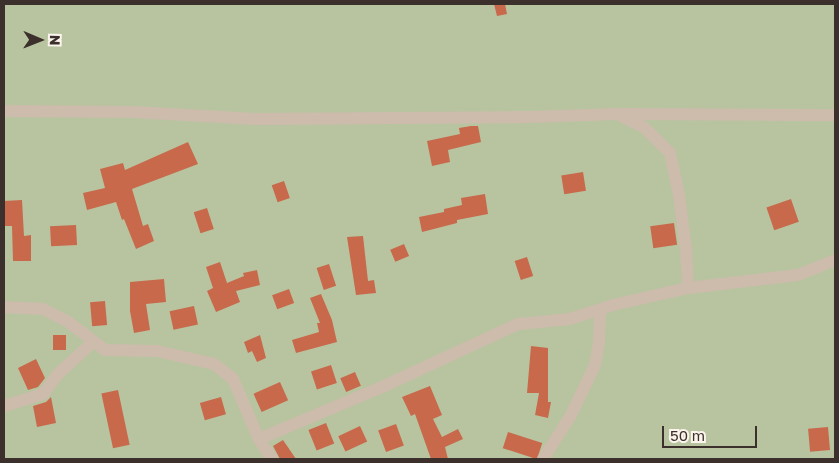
<!DOCTYPE html>
<style>
body{margin:0}
#map{position:relative;width:839px;height:463px;overflow:hidden;background:#f4ebe1;font-family:"Golos Text",sans-serif}
div>[style]{position:absolute}
.green>*{inset:0;background:#b8c4a0;transform-origin:0 0}
.building>*{inset:0;background:#c8694b;transform-origin:0 0}
.street>*{height:12px;margin:-6px;padding:0 6px;transform-origin:6px;border-radius:6px;background:#cdbbac}
span{translate:-50% -50%;white-space:nowrap;text-align:center;line-height:1.15;-webkit-text-stroke:4px #fbf5ee;paint-order:stroke}
.frame{position:absolute;inset:0;border:5px solid #3b302b;pointer-events:none}
.north{position:absolute;left:15px;top:15px;width:50px;height:50px;-webkit-text-stroke:4px #fbf5ee;paint-order:stroke;rotate:91deg;font-size:14px;font-weight:700;line-height:20px;text-align:center;color:#3b302b}
.north::after{content:'';display:block;margin:auto;width:18px;height:22px;background:#3b302b;clip-path:polygon(50% 0,100% 100%,50% 72%,0 100%)}
.scale{position:absolute;left:662px;top:426px;width:95px;height:22px;box-sizing:border-box;border:2px solid #3b302b;border-top:0;padding-left:6px;font-size:15px;line-height:18px;white-space:nowrap;color:#3b302b;-webkit-text-stroke:4px #fbf5ee;paint-order:stroke}
</style>
<div id="map">
<div class="green">
<div style="left:4px;top:4px;width:831px;height:455px"></div>
</div>
<div class="building">
<div style="clip-path:polygon(494px 4px,505px 4px,507px 14px,497px 16px)"></div>
<div style="clip-path:polygon(471px 126px,478px 126px,481px 142px,448px 150px,450px 162px,432px 166px,427px 141px,460px 134px,459px 128px)"></div>
<div style="clip-path:polygon(188px 142px,198px 164px,132px 189px,143px 226px,148px 224px,154px 241px,136px 249px,124px 219px,122px 220px,116px 202px,87px 210px,83px 193px,105px 188px,100px 169px,123px 163px,125px 170px)"></div>
<div style="left:583px;top:172px;width:19px;height:22px;rotate:81deg"></div>
<div style="left:284px;top:181px;width:18px;height:13px;rotate:71deg"></div>
<div style="clip-path:polygon(485px 194px,488px 214px,457px 220px,457px 223px,422px 232px,419px 217px,444px 212px,444px 209px,462px 205px,461px 198px)"></div>
<div style="left:791px;top:199px;width:24px;height:26px;rotate:71deg"></div>
<div style="clip-path:polygon(22px 200px,24px 236px,31px 235px,31px 261px,13px 261px,12px 226px,4px 226px,4px 201px)"></div>
<div style="left:207px;top:208px;width:22px;height:14px;rotate:72deg"></div>
<div style="left:674px;top:223px;width:22px;height:24px;rotate:82deg"></div>
<div style="left:76px;top:225px;width:20px;height:26px;rotate:87deg"></div>
<div style="clip-path:polygon(363px 236px,368px 281px,374px 280px,376px 293px,356px 295px,347px 237px)"></div>
<div style="left:404px;top:244px;width:13px;height:15px;rotate:67deg"></div>
<div style="left:527px;top:257px;width:20px;height:13px;rotate:72deg"></div>
<div style="clip-path:polygon(220px 262px,227px 283px,244px 276px,243px 273px,257px 270px,260px 285px,236px 291px,240px 302px,216px 312px,207px 291px,213px 288px,206px 267px)"></div>
<div style="left:329px;top:264px;width:23px;height:13px;rotate:72deg"></div>
<div style="clip-path:polygon(164px 279px,166px 302px,146px 304px,150px 330px,134px 333px,130px 311px,130px 282px)"></div>
<div style="left:289px;top:289px;width:15px;height:18px;rotate:70deg"></div>
<div style="clip-path:polygon(321px 294px,332px 320px,337px 342px,296px 353px,292px 340px,319px 332px,317px 323px,320px 323px,310px 298px)"></div>
<div style="left:105px;top:301px;width:24px;height:15px;rotate:85deg"></div>
<div style="left:194px;top:306px;width:19px;height:25px;rotate:78deg"></div>
<div style="left:53px;top:335px;width:13px;height:15px"></div>
<div style="clip-path:polygon(260px 335px,266px 358px,257px 362px,252px 351px,248px 353px,244px 342px)"></div>
<div style="clip-path:polygon(531px 346px,548px 348px,548px 402px,551px 402px,548px 418px,535px 415px,539px 393px,527px 393px)"></div>
<div style="clip-path:polygon(36px 359px,45px 378px,38px 387px,28px 390px,18px 368px)"></div>
<div style="left:331px;top:365px;width:19px;height:21px;rotate:72deg"></div>
<div style="left:355px;top:372px;width:15px;height:16px;rotate:67deg"></div>
<div style="left:280px;top:382px;width:20px;height:29px;rotate:66deg"></div>
<div style="clip-path:polygon(430px 386px,442px 415px,433px 419px,442px 437px,458px 429px,463px 439px,445px 447px,448px 459px,431px 459px,415px 414px,411px 416px,402px 397px)"></div>
<div style="left:118px;top:390px;width:56px;height:17px;rotate:78deg"></div>
<div style="clip-path:polygon(51px 397px,56px 423px,37px 427px,33px 406px,46px 402px)"></div>
<div style="left:221px;top:397px;width:18px;height:22px;rotate:74deg"></div>
<div style="left:326px;top:423px;width:22px;height:19px;rotate:68deg"></div>
<div style="left:396px;top:424px;width:23px;height:19px;rotate:70deg"></div>
<div style="left:360px;top:426px;width:17px;height:24px;rotate:65deg"></div>
<div style="left:828px;top:427px;width:23px;height:20px;rotate:85deg"></div>
<div style="left:508px;top:432px;width:36px;height:17px;rotate:18deg"></div>
<div style="clip-path:polygon(283px 440px,296px 459px,280px 459px,273px 446px)"></div>
</div>
<div class="street">
<div style="left:4px;top:111px;width:130px;rotate:0.4deg"></div>
<div style="left:134px;top:112px;width:121px;rotate:3.3deg"></div>
<div style="left:255px;top:119px;width:275px;rotate:-0.4deg"></div>
<div style="left:530px;top:117px;width:87px;rotate:-2deg"></div>
<div style="left:617px;top:114px;width:30px;rotate:26deg"></div>
<div style="left:644px;top:127px;width:37px;rotate:45deg"></div>
<div style="left:670px;top:153px;width:43px;rotate:77.9deg"></div>
<div style="left:679px;top:195px;width:54px;rotate:82.6deg"></div>
<div style="left:686px;top:249px;width:39px;rotate:87deg"></div>
<div style="left:620px;top:114px;width:215px;rotate:0.3deg"></div>
<div style="left:4px;top:307px;width:39px;rotate:3deg"></div>
<div style="left:43px;top:309px;width:27px;rotate:27deg"></div>
<div style="left:67px;top:321px;width:48px;rotate:37.3deg"></div>
<div style="left:105px;top:350px;width:52px;rotate:1.1deg"></div>
<div style="left:157px;top:351px;width:58px;rotate:12.8deg"></div>
<div style="left:214px;top:364px;width:24px;rotate:38deg"></div>
<div style="left:233px;top:379px;width:65px;rotate:66.6deg"></div>
<div style="left:259px;top:439px;width:24px;rotate:57deg"></div>
<div style="left:4px;top:406px;width:41px;rotate:-17.1deg"></div>
<div style="left:43px;top:394px;width:25px;rotate:-53deg"></div>
<div style="left:58px;top:374px;width:47px;rotate:-42.4deg"></div>
<div style="left:259px;top:439px;width:131px;rotate:-22.9deg"></div>
<div style="left:380px;top:388px;width:152px;rotate:-24.9deg"></div>
<div style="left:518px;top:324px;width:52px;rotate:-5.5deg"></div>
<div style="left:570px;top:319px;width:45px;rotate:-18deg"></div>
<div style="left:613px;top:305px;width:77px;rotate:-12.8deg"></div>
<div style="left:688px;top:288px;width:111px;rotate:-6.7deg"></div>
<div style="left:798px;top:275px;width:40px;rotate:-22deg"></div>
<div style="left:543px;top:459px;width:52px;rotate:-57.5deg"></div>
<div style="left:571px;top:415px;width:55px;rotate:-64.4deg"></div>
<div style="left:595px;top:365px;width:23px;rotate:-80deg"></div>
<div style="left:599px;top:342px;width:32px;rotate:-88deg"></div>
</div>
<div class="frame"></div>
<div class="north">N</div>
<div class="scale">50 m</div>
</div>
